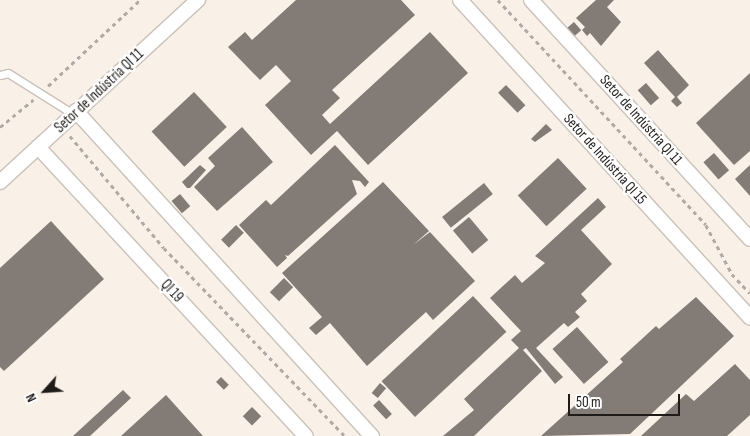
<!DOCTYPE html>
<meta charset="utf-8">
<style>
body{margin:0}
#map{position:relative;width:750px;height:436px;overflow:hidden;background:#f9f0e8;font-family:"Sofia Sans Condensed",sans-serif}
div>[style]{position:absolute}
.building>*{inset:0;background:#837b75;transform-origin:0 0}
.path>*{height:2.5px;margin-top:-1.25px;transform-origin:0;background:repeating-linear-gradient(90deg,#b1aaa4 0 4px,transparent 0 8px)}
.roads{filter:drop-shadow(1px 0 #cac1ba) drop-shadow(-1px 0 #cac1ba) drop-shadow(0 1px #cac1ba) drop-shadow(0 -1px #cac1ba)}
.service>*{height:7px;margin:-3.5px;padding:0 3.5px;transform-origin:3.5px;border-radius:3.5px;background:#fff}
.minor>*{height:14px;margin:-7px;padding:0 7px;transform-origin:7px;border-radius:7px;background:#fff}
span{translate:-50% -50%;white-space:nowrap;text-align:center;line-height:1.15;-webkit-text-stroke:5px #fff;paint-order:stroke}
.street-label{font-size:15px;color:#1f1b19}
.north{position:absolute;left:20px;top:366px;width:50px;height:50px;-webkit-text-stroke:4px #fff;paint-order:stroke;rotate:244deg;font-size:14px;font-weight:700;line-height:20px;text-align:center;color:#1f1b19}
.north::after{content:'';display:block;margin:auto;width:18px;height:22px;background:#1f1b19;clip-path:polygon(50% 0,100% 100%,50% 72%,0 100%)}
.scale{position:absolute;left:568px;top:394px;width:112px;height:22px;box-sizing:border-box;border:2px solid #1f1b19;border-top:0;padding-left:6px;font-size:15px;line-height:18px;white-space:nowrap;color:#1f1b19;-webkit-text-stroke:4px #fff;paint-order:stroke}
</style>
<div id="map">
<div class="building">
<div style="clip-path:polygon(296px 0,401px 0,415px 15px,332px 90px,340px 98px,322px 115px,330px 124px,430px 32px,468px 73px,368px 165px,337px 131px,311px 155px,265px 105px,291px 81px,276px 65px,260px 80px,228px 47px,245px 32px,252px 40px)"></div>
<div style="clip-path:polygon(596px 0,614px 0,607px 7px,621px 22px,601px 46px,590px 33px,587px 36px,582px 30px,585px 27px,576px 18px)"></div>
<div style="left:574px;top:22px;width:11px;height:18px;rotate:49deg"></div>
<div style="clip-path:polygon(658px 50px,689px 85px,677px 97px,682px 103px,677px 107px,671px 101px,675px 97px,644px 63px)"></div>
<div style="clip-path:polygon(750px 73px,750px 151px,734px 165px,696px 123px)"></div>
<div style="left:646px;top:83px;width:20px;height:11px;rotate:49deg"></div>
<div style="left:506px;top:85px;width:28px;height:11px;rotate:46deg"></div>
<div style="left:194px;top:92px;width:48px;height:58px;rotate:47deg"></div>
<div style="clip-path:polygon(546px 124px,552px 130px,535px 142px,531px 139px)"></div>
<div style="clip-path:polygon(242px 127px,273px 162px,217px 211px,194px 187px,215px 166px,208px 158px)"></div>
<div style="clip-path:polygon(335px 145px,369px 182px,365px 187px,360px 181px,352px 180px,357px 194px,288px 256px,285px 255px,287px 258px,277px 267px,239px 225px,266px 200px,271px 205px)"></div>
<div style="left:714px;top:153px;width:23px;height:14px;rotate:49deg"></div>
<div style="left:558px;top:158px;width:42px;height:55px;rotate:47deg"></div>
<div style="clip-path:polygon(200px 165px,206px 170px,190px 188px,187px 188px,182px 182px)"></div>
<div style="clip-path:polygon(750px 165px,750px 196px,735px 179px)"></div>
<div style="clip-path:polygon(383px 182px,429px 231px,413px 245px,430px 232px,475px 281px,433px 320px,426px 312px,367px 366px,330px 323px,316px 335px,309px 328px,322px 317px,282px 273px)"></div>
<div style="left:484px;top:183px;width:14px;height:54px;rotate:51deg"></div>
<div style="left:180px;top:194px;width:16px;height:11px;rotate:50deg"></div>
<div style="clip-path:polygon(598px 198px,606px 207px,581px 230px,612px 264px,581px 294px,587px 301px,575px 312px,580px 317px,568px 327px,564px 323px,536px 348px,563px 377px,555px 384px,526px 348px,523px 350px,542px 371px,474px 436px,443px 436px,474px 410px,464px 399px,519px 348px,511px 340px,521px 331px,490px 298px,515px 275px,522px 283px,545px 263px,535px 256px)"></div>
<div style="left:469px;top:217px;width:30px;height:21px;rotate:50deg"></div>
<div style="clip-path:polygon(51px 221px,104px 279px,4px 371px,0 367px,0 268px)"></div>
<div style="left:236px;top:225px;width:11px;height:21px;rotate:45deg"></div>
<div style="left:284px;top:278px;width:13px;height:20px;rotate:45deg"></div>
<div style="left:473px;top:296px;width:49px;height:125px;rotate:47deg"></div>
<div style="clip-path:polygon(696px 297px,734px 336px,630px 434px,541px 436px,623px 362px,620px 359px,656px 326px,659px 329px)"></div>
<div style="left:577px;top:327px;width:47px;height:33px;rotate:48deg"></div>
<div style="clip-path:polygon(735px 364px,750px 380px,750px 415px,727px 436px,641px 436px,686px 394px,694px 401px)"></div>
<div style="left:221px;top:377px;width:11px;height:7px;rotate:45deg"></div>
<div style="left:380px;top:383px;width:8px;height:13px;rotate:40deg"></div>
<div style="clip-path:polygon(123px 390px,131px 398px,90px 436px,73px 436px)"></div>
<div style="clip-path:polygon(166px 395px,203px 436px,121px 436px)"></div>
<div style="left:379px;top:400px;width:19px;height:8px;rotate:47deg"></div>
<div style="left:252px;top:407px;width:13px;height:13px;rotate:45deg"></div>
</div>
<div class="path">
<div style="left:498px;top:0;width:306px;rotate:47.2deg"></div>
<div style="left:706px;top:225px;width:55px;rotate:62deg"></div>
<div style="left:732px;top:274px;width:26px;rotate:47deg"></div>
<div style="left:48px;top:86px;width:126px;rotate:-43.1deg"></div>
<div style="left:0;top:127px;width:43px;rotate:-39.3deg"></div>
<div style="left:70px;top:136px;width:146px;rotate:50deg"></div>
<div style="left:164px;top:248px;width:261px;rotate:46.1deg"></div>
</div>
<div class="roads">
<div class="service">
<div style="left:0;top:75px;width:8px;rotate:-14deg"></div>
<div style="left:8px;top:73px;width:77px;rotate:32.2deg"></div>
</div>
<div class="minor">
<div style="left:460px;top:0;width:430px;rotate:47.6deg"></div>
<div style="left:531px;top:0;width:324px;rotate:47.5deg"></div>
<div style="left:76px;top:111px;width:440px;rotate:47.7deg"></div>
<div style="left:38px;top:147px;width:394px;rotate:47.2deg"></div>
<div style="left:0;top:182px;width:269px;rotate:-42.6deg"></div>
</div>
</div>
<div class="street-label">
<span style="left:99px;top:91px;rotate:-43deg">Setor de Indústria QI 11</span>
<span style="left:641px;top:120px;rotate:48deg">Setor de Indústria QI 11</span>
<span style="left:605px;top:159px;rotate:48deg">Setor de Indústria QI 15</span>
<span style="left:172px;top:291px;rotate:47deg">QI 19</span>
</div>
<div class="north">N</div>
<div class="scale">50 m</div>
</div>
